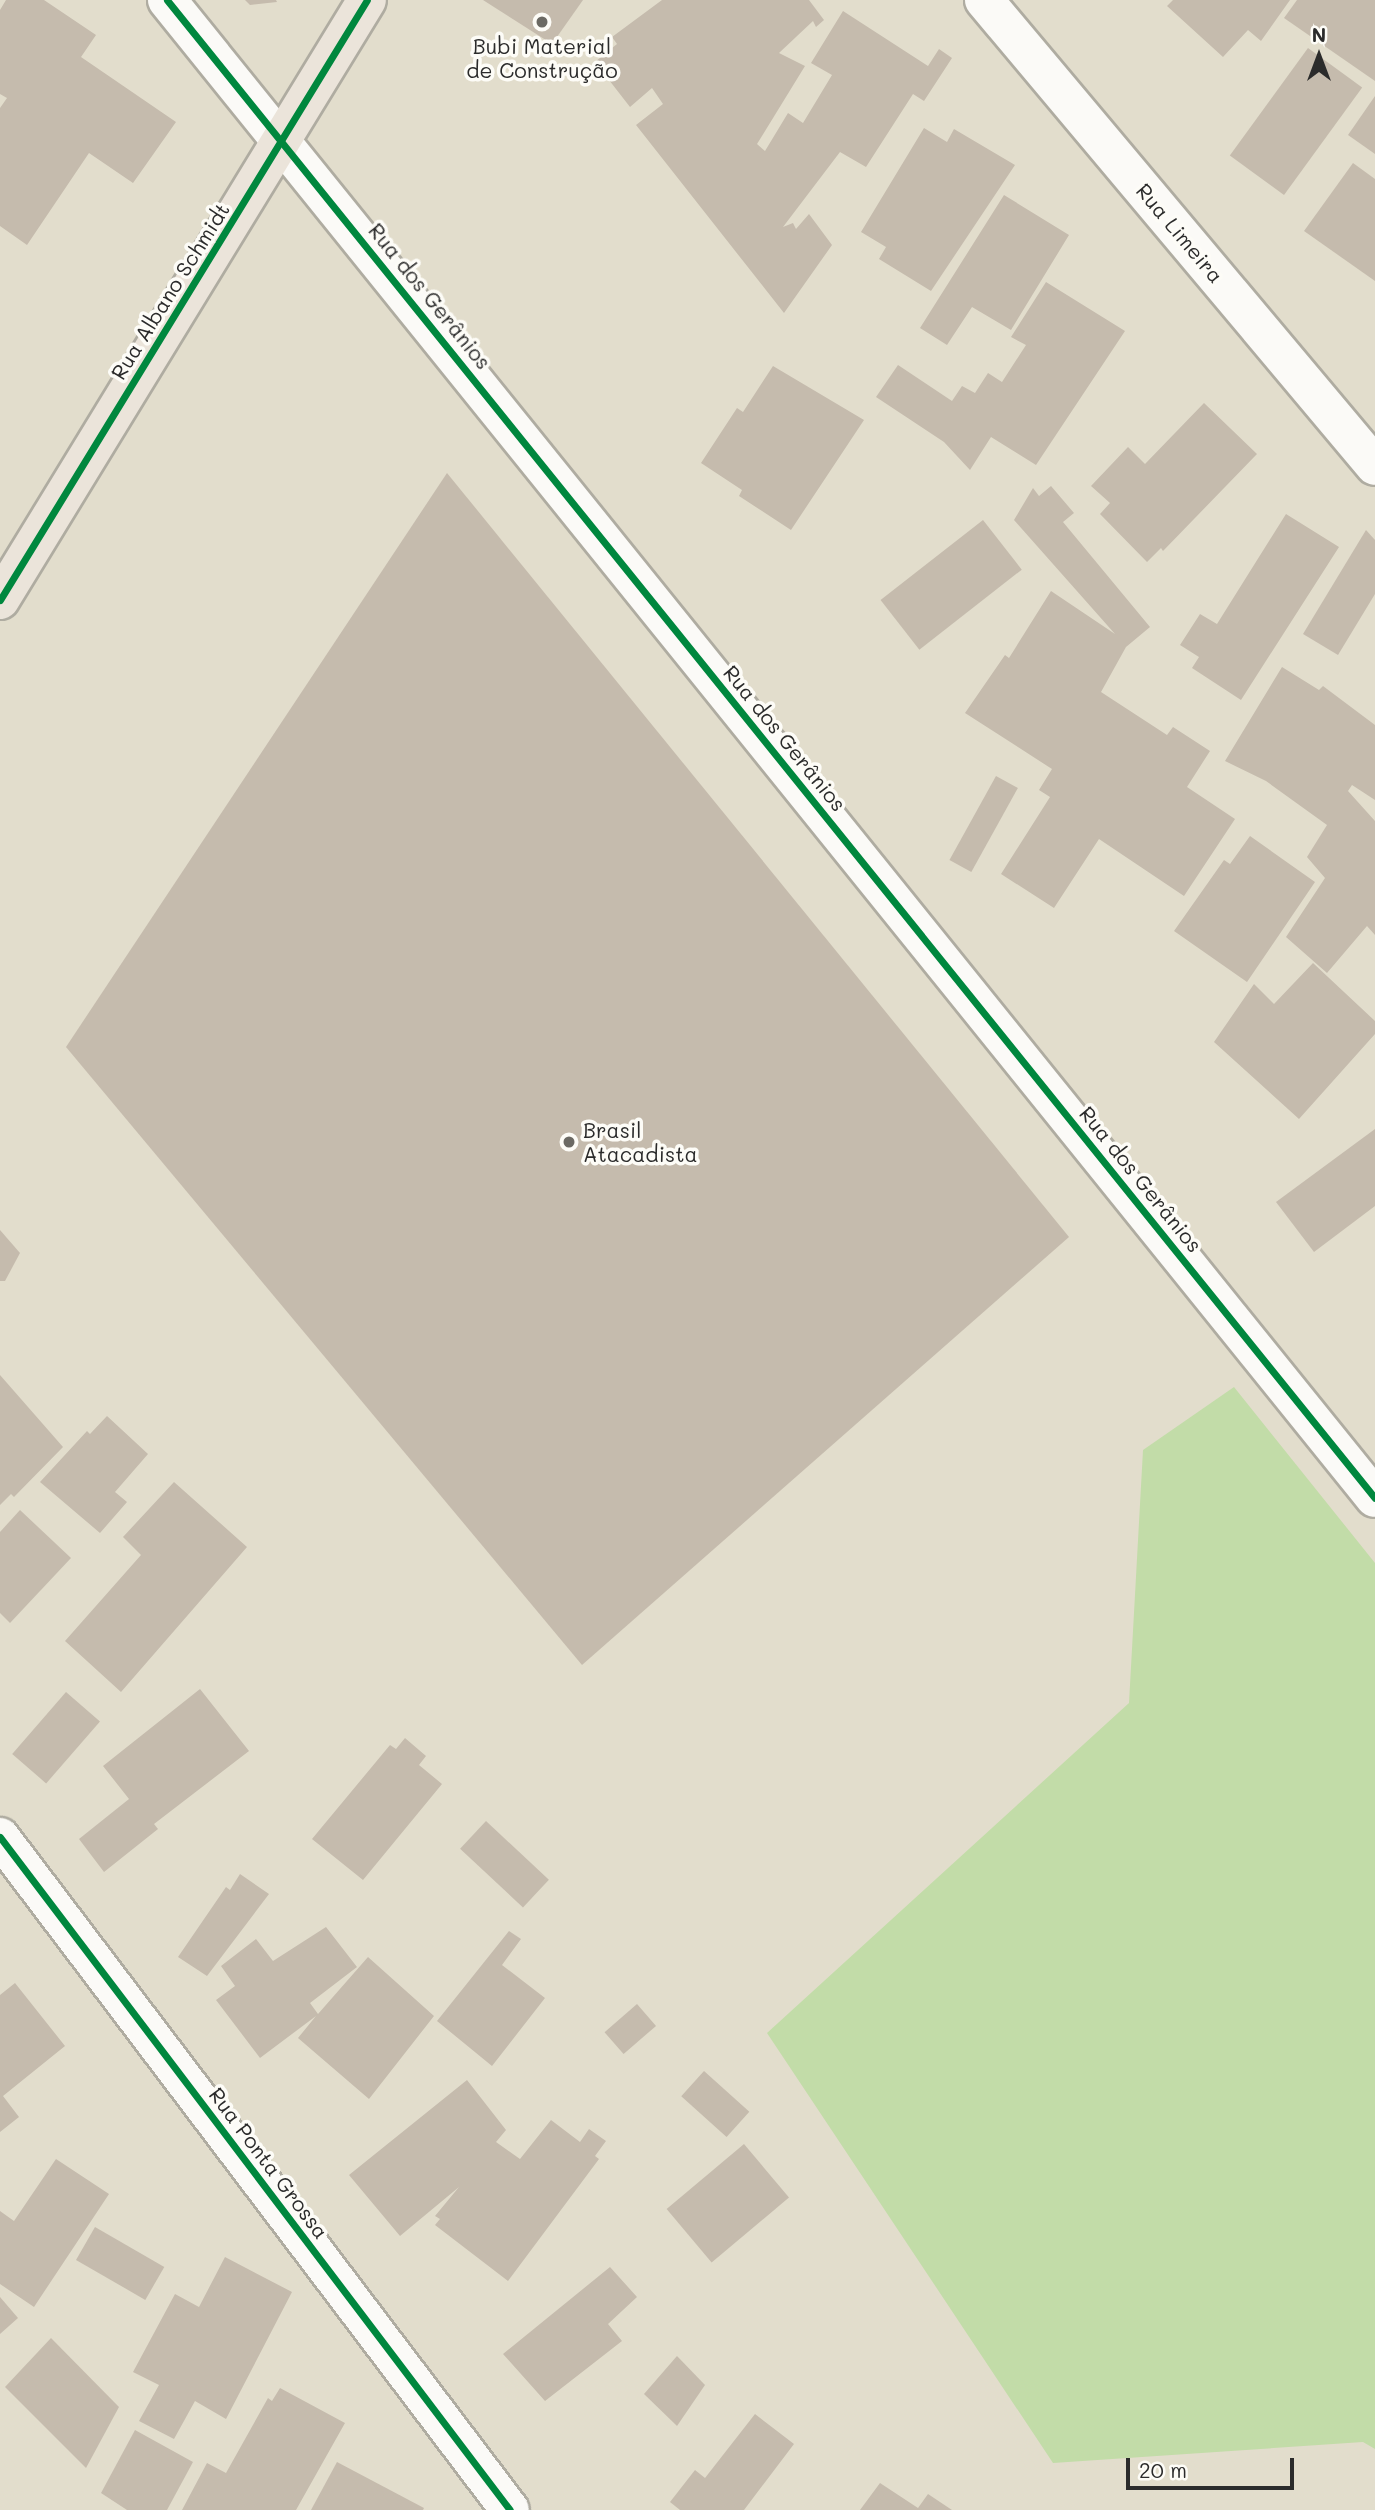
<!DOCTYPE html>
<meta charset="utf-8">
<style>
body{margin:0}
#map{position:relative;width:1375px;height:2510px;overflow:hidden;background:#e2ddcc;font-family:Mali,sans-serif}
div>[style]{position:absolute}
.green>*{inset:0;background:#c2dca8}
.building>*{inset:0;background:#c5bbad;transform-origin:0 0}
.roads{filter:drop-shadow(2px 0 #afaca1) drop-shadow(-2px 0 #afaca1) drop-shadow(0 2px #afaca1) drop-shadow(0 -2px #afaca1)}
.minor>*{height:38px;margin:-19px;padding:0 19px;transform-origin:19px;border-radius:19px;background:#fbfaf7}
.major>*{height:38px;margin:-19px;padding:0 19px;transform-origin:19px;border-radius:19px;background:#ebe4da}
.cycleway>*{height:7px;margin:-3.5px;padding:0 3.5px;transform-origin:3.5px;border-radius:3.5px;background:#00873e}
.dots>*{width:19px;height:19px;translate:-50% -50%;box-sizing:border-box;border:4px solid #fdfcf7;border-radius:50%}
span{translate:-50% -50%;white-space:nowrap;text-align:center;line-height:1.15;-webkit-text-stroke:7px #fdfcf7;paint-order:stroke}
.poi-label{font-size:21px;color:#2b2b2b}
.left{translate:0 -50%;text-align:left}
.street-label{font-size:21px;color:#2b2b2b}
.north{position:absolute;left:1284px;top:21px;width:70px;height:70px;-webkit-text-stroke:5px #fdfcf7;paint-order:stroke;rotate:0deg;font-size:19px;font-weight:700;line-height:28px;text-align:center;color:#2b2b2b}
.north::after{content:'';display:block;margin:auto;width:24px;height:32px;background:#2b2b2b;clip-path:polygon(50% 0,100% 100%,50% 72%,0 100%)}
.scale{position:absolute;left:1126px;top:2458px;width:168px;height:32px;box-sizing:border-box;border:4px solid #2b2b2b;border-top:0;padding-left:9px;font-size:21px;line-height:24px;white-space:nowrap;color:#2b2b2b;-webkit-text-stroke:5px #fdfcf7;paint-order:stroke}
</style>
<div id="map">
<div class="green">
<div style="clip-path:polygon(1234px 1387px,1375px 1563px,1375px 2449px,1363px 2442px,1053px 2463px,767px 2033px,1129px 1703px,1143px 1450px)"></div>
</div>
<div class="building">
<div style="clip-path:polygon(6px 0,44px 0,96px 35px,81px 57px,176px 122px,133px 183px,89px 153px,27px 245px,0 226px,0 108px,7px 98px,0 94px,0 10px)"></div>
<div style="clip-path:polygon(245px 0,276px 0,277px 2px,250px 5px)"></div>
<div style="clip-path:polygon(483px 0,583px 0,552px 44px)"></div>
<div style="clip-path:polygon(662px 0,809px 0,824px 20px,816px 27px,813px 21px,779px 53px,805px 66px,757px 144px,765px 151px,788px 113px,803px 123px,832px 75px,811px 63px,843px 11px,928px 66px,939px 49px,952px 58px,924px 101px,913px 94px,866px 167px,840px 152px,783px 227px,793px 223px,796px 229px,809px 214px,832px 245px,784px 313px,636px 125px,663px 104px,652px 88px,630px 107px,595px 62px,617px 44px,612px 37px)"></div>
<div style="clip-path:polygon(1173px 0,1290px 0,1261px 41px,1248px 30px,1223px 57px,1167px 6px)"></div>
<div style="clip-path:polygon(1297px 0,1375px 0,1375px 81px,1284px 18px)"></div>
<div style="left:1308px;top:48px;width:67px;height:133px;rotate:36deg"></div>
<div style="clip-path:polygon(1375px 96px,1375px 154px,1348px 135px)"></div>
<div style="clip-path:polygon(924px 128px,947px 142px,954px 129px,1015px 165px,931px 291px,879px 259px,886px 247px,861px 232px)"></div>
<div style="clip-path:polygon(1353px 163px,1375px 179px,1375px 281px,1304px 231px)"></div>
<div style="clip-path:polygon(1004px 195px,1069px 235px,1011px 330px,972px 307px,947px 345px,920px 328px)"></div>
<div style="clip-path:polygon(1046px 282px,1125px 331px,1036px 465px,991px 437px,970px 470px,944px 442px,876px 397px,898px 365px,952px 401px,962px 386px,975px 393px,988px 373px,1002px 382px,1026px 345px,1011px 337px)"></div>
<div style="clip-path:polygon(773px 366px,864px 420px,791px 530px,739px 496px,742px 490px,701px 463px,737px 408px,743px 412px)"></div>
<div style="clip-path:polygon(1204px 403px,1257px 454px,1163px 551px,1161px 548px,1147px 562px,1100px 514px,1110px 503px,1091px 486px,1128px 447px,1145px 464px)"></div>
<div style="clip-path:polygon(447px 473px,1069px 1237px,582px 1665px,66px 1047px)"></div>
<div style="clip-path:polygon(1051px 486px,1074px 513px,1063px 522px,1150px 627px,1126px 647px,1101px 692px,1167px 735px,1173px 727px,1210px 751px,1187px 787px,1235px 819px,1184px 896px,1099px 839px,1054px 908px,1001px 874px,1050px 797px,1039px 790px,1052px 769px,965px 713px,1005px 655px,1009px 658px,1051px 591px,1115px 634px,1014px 520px,1033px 488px,1039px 496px)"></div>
<div style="clip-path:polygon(1286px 514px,1339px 547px,1241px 700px,1192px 668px,1199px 657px,1180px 645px,1200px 614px,1217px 624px)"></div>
<div style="left:983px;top:520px;width:63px;height:130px;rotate:52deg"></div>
<div style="clip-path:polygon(1366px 530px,1375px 540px,1375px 594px,1338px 655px,1303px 634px)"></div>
<div style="clip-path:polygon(1282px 667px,1319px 690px,1323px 686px,1375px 725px,1375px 800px,1352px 785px,1348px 791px,1375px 821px,1375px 935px,1367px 926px,1327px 973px,1286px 937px,1325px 878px,1307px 857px,1327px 825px,1266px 781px,1225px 761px)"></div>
<div style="left:996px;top:776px;width:25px;height:96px;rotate:29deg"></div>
<div style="clip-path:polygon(1250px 836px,1315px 882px,1247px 982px,1174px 931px,1224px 860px,1230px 864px)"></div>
<div style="clip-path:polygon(1313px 963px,1375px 1021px,1375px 1034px,1299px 1119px,1214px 1042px,1254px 984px,1274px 1004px)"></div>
<div style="clip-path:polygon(1375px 1129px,1375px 1206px,1314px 1252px,1276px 1202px)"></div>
<div style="clip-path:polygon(0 1230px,20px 1253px,5px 1281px,0 1281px)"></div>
<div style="clip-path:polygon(0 1375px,63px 1447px,14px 1497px,11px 1494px,0 1505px)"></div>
<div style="clip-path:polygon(107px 1416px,148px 1454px,115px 1492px,127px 1502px,100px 1533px,40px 1482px,87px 1431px,90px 1434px)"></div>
<div style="clip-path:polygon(174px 1482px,247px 1547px,121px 1692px,65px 1641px,141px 1555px,123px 1537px)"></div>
<div style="clip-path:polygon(20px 1510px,71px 1558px,10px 1623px,0 1613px,0 1532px)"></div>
<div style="clip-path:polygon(200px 1689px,249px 1751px,154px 1824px,158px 1829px,104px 1872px,79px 1839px,129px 1799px,103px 1766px)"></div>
<div style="left:66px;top:1692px;width:45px;height:82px;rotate:41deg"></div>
<div style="clip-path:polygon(405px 1738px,426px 1756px,419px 1765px,442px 1784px,363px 1880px,312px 1839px,390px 1745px,396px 1749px)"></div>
<div style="left:486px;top:1821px;width:86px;height:38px;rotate:43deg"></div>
<div style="clip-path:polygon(240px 1874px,269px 1894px,207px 1976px,178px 1957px,226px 1887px,230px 1890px)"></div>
<div style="clip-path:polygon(326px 1927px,357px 1967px,310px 2003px,318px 2014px,368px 1957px,434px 2016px,369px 2099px,298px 2038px,316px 2016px,260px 2058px,216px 2000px,235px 1986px,221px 1966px,256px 1939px,273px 1961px)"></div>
<div style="clip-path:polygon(509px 1931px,521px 1939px,502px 1965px,545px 1998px,492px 2066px,437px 2021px)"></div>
<div style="clip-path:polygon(15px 1983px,65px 2046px,3px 2096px,19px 2117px,0 2132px,0 1995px)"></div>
<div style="left:637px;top:2004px;width:29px;height:43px;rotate:49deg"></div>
<div style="left:704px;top:2071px;width:61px;height:34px;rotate:42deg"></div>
<div style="clip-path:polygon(467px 2080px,506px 2130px,496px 2142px,520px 2159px,551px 2120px,580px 2142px,589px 2129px,606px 2141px,595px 2156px,599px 2159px,508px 2281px,435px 2225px,440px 2219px,435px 2216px,459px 2187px,400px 2236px,349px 2175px)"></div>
<div style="left:744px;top:2144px;width:70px;height:101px;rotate:50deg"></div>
<div style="clip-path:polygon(56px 2159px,109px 2194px,34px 2307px,0 2284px,0 2211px,14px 2221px)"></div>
<div style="left:95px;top:2227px;width:80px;height:38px;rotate:30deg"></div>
<div style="clip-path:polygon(225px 2257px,292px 2292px,226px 2419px,195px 2401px,174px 2439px,139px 2421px,159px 2385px,133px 2372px,175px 2294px,199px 2307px)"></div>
<div style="clip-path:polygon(610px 2267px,637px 2297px,608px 2324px,622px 2341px,545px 2401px,503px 2354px)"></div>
<div style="clip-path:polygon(0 2297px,18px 2318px,0 2334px)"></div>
<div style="clip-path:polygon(51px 2338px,119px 2407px,86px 2468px,5px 2387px)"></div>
<div style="clip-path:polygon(677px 2356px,705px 2385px,677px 2426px,644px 2394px)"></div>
<div style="clip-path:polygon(280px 2388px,345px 2423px,296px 2510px,182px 2510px,207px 2463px,226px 2473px,268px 2398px,272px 2401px)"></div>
<div style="clip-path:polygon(755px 2414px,794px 2444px,744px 2510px,680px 2510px,670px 2502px,695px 2470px,705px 2478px)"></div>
<div style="clip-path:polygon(135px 2430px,193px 2462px,167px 2510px,127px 2510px,101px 2493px)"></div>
<div style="clip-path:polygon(337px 2462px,424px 2508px,423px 2510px,311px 2510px)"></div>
<div style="clip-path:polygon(880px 2483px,918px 2508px,928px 2494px,952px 2510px,860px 2510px)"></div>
</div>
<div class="roads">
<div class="minor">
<div style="left:167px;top:0;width:1924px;rotate:51.12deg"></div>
<div style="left:984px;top:0;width:608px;rotate:50deg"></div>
<div style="left:0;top:1837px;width:844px;rotate:52.85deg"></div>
</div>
<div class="major">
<div style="left:0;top:600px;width:703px;rotate:-58.55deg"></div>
</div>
</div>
<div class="cycleway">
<div style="left:167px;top:0;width:1924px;rotate:51.12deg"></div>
<div style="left:0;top:600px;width:703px;rotate:-58.55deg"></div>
<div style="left:0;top:1837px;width:844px;rotate:52.85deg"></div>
</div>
<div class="dots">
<div style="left:542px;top:22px;background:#6b6963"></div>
<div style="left:569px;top:1142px;background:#6b6963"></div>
</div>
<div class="poi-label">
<span style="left:542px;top:58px">Bubi Material<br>de Construção</span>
<span class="left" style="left:583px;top:1142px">Brasil<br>Atacadista</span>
</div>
<div class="street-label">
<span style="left:1180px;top:233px;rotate:50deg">Rua Limeira</span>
<span style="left:170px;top:291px;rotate:-58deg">Rua Albano Schmidt</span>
<span style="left:430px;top:296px;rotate:51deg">Rua dos Gerânios</span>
<span style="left:785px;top:738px;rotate:51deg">Rua dos Gerânios</span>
<span style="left:1141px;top:1179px;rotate:51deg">Rua dos Gerânios</span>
<span style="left:269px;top:2163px;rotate:53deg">Rua Ponta Grossa</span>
</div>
<div class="north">N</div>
<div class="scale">20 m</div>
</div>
